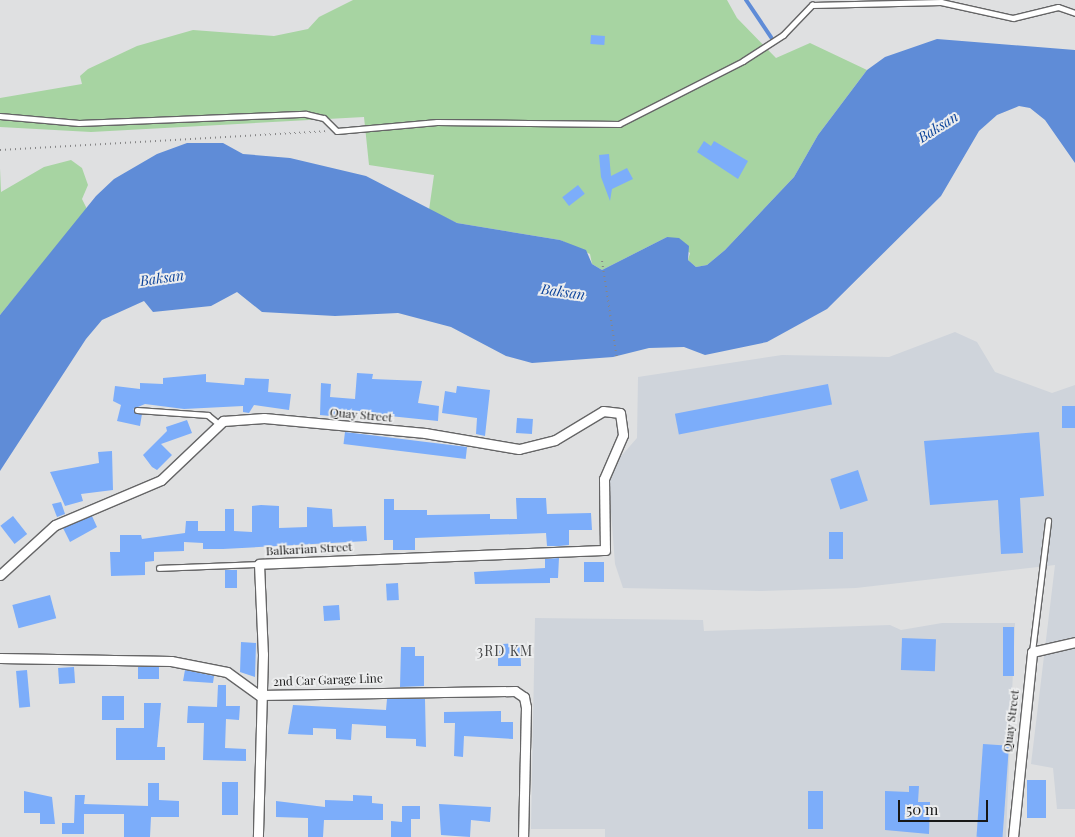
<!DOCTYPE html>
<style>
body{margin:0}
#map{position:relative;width:1075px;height:837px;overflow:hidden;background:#dfe0e1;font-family:"Playfair Display",serif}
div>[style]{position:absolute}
.built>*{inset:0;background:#cfd4db}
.green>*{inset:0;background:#a7d4a2}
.water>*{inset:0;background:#5f8cd7}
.stream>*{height:4px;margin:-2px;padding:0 2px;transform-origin:2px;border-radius:2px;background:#5f8cd7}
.building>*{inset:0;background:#7cadfa;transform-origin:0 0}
.path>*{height:2px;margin-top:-1px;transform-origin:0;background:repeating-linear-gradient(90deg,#868687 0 1px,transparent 0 5px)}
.roads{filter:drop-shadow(1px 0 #656566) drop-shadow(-1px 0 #656566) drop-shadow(0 1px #656566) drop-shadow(0 -1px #656566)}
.lane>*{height:4.5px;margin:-2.25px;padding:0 2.25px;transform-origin:2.25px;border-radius:2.25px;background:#fff}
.street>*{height:9px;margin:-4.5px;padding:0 4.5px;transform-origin:4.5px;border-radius:4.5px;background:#fff}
span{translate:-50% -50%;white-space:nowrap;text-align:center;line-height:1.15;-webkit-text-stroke:4px #ecedee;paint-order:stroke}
.street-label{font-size:12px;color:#171717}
.water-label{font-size:14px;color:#0a429a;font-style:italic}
.neighbourhood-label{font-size:14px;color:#464748;letter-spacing:1px}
.scale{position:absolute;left:898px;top:800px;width:90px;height:22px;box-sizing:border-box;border:2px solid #171717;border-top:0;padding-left:6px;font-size:15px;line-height:18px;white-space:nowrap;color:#171717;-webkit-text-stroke:4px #ecedee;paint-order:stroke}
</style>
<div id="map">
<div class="built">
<div style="clip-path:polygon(955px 332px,977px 342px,995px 372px,1052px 393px,1075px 385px,1075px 809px,1057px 809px,1053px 768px,1031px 764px,1055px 565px,856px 588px,760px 591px,623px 588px,615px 564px,608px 471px,637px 438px,638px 377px,782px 355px,889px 357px)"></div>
<div style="clip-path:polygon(535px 618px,703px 620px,704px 631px,890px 625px,901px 630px,942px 623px,1015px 623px,1006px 837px,605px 837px,605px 829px,531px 829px)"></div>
</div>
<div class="green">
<div style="clip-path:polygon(353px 0,727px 0,737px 18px,776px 58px,810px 43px,867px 70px,818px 135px,794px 177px,725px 250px,707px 265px,696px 267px,688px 260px,690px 253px,667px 237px,602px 270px,592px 264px,590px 254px,560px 240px,457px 223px,429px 210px,434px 175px,369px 165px,364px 117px,91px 132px,0 127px,0 98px,82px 84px,80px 76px,88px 69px,137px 46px,193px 30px,274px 36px,308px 29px,319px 17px)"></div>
<div style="clip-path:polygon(71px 160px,82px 168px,88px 185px,82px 199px,87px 209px,0 315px,0 168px,1px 192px,44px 167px)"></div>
</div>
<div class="water">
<div style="clip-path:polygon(937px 39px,1075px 50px,1075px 163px,1045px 120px,1030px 108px,1019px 106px,997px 115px,979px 131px,941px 196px,827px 309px,767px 342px,705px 355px,684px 347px,649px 348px,613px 357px,532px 363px,506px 356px,451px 327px,398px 313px,335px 316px,262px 312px,237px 292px,211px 306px,153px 312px,144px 301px,102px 320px,86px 339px,0 471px,0 315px,96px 196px,114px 179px,157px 154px,187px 143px,223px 143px,243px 154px,290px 158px,366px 176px,457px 223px,560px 240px,586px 250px,592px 264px,602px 270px,667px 237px,679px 238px,689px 246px,688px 260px,696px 267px,707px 265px,725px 250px,794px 177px,818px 135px,867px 70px,885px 57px)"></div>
</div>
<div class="stream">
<div style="left:746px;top:0;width:45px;rotate:56deg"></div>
</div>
<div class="building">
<div style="left:591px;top:35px;width:14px;height:9px;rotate:4deg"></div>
<div style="clip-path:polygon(704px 141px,711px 146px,714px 141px,748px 161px,738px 179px,697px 152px)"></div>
<div style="clip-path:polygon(609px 154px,611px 176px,627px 168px,633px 179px,612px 189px,610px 201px,601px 177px,599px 155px)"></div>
<div style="left:578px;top:185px;width:11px;height:20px;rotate:52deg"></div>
<div style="clip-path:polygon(357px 373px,373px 374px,372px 379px,422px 381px,418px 403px,439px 406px,438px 421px,341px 411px,341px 417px,320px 415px,321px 383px,331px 384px,330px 397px,355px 399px)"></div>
<div style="clip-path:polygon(206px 374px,206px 382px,244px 385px,245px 378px,269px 379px,268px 392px,291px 394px,289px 410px,254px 405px,249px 413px,243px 412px,243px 406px,184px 409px,145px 404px,133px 409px,142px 414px,140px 426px,117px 421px,121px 405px,113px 401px,115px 386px,140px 389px,140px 383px,163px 384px,163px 378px)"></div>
<div style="left:828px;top:384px;width:21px;height:156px;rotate:79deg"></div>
<div style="clip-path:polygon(457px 386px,490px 390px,485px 436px,476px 434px,477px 418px,442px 413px,445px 391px,456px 393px)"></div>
<div style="left:1075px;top:406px;width:22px;height:13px;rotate:90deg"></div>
<div style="left:517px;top:418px;width:16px;height:15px;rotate:4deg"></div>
<div style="clip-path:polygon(187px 420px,192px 433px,161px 444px,172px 455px,157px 470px,152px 467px,143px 455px,167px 431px,166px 427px)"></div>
<div style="left:345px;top:432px;width:123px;height:12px;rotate:7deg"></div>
<div style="clip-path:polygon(1039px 432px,1044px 496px,1020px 498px,1023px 553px,1001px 554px,998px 500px,930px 505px,924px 441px)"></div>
<div style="clip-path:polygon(112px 451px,113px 490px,81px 494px,83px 501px,65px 506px,50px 472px,99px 463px,98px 452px)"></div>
<div style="left:858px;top:470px;width:32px;height:29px;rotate:72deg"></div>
<div style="clip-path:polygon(516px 498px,546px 498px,547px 514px,591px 513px,592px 530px,569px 530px,569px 545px,559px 546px,547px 546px,546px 533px,415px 538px,415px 550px,393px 550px,393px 540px,384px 540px,384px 499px,394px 499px,394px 510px,427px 510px,427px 515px,490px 514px,490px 519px,517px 519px)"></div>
<div style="clip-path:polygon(61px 502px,65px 514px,57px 517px,52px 504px)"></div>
<div style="clip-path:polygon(261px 505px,279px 506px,279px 528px,307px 527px,307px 507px,332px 509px,333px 527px,366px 526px,367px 541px,223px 549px,203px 549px,203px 543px,184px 542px,184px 551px,154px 552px,154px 561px,145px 562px,145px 575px,111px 576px,110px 552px,120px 552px,120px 535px,141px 535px,142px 539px,185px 533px,186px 521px,198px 521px,198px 531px,225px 531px,225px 509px,234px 509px,234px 531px,252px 532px,252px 506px)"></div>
<div style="left:13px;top:516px;width:23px;height:16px;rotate:52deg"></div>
<div style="clip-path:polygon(92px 516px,97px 527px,70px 542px,63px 528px)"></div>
<div style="left:829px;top:532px;width:14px;height:27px"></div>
<div style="clip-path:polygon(559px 558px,558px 578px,550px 578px,550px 583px,475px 584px,474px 572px,545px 568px,545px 559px)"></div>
<div style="left:584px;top:562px;width:20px;height:20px"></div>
<div style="left:225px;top:570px;width:12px;height:18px"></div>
<div style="left:398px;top:583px;width:17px;height:12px;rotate:87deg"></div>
<div style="left:50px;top:595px;width:24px;height:39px;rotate:75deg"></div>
<div style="left:339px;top:605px;width:15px;height:16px;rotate:86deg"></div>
<div style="left:1003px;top:627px;width:11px;height:49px"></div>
<div style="left:902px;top:638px;width:34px;height:32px;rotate:2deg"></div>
<div style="clip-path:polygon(241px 642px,256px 643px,255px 677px,240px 672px)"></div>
<div style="clip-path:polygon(520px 643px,521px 666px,498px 666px,498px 651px,503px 650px,503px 644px)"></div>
<div style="clip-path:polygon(401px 647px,415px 647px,415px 656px,424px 656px,424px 686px,400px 687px)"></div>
<div style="left:74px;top:667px;width:16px;height:16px;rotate:86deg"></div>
<div style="left:138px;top:667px;width:21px;height:12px"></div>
<div style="left:27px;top:670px;width:37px;height:11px;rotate:85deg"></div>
<div style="clip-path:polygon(185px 670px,214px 676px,213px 683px,183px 681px)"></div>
<div style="clip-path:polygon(218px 685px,226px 685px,226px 706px,240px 706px,239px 720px,226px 719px,225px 748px,246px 749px,246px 761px,203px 760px,204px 723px,187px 723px,188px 706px,217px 707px)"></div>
<div style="left:102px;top:696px;width:22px;height:24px"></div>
<div style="clip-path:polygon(387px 699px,425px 699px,426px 747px,416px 746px,416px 739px,386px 738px,386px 726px,352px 724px,351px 740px,336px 739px,336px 729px,313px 728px,313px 735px,288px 734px,293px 705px,386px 710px)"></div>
<div style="clip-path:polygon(144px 703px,161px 703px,157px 747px,165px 747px,165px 760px,116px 760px,116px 728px,144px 728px)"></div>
<div style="clip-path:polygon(501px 711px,501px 722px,513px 722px,513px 739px,464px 736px,463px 757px,454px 756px,455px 723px,444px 723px,444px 712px)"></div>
<div style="left:983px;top:744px;width:26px;height:93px;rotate:4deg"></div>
<div style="left:1027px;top:780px;width:19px;height:38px"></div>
<div style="left:238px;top:782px;width:33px;height:16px;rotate:90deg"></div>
<div style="clip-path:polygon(148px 783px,159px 783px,159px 800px,179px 801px,179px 817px,151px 817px,150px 837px,124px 837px,124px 814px,84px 814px,84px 834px,62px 834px,62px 823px,74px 823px,75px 795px,85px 795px,84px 804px,148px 806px)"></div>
<div style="clip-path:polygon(909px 786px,919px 786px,918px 802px,930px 802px,929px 834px,885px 830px,885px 791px,909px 792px)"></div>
<div style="clip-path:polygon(24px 791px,52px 797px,55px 824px,40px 824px,40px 813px,24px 813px)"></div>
<div style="left:808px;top:791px;width:15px;height:38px"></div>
<div style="clip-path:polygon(353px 795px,372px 796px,372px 803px,383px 804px,383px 820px,324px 820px,323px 837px,308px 837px,308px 818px,276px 817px,276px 801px,325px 807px,325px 800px,353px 801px)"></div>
<div style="clip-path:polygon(439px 804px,491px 807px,490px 822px,471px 820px,470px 837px,441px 835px)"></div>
<div style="clip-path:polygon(402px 806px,420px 806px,420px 819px,411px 819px,411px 837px,391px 837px,391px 821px,402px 822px)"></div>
</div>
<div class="path">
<div style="left:0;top:150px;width:326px;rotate:-3.3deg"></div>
<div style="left:602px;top:261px;width:99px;rotate:81.3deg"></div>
</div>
<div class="roads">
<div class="lane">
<div style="left:0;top:116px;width:79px;rotate:5.1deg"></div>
<div style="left:79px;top:123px;width:227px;rotate:-2.3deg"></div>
<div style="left:306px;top:114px;width:18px;rotate:13deg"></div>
<div style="left:324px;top:118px;width:18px;rotate:45deg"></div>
<div style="left:337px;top:131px;width:100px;rotate:-5.1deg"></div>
<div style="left:437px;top:122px;width:182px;rotate:0.6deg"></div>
<div style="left:619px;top:124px;width:139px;rotate:-26.9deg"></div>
<div style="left:743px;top:61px;width:48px;rotate:-33deg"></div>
<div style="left:783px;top:35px;width:42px;rotate:-46deg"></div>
<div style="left:812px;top:5px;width:129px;rotate:-1.3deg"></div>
<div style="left:941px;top:2px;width:74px;rotate:12.5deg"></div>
<div style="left:1013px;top:18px;width:46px;rotate:-13.7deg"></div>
<div style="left:1058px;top:7px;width:18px;rotate:19deg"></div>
<div style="left:137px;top:410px;width:71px;rotate:4deg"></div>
<div style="left:208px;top:415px;width:14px;rotate:39deg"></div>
<div style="left:159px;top:568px;width:100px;rotate:-2.3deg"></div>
<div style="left:1032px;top:652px;width:132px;rotate:-83deg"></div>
</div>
<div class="street">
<div style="left:0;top:575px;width:74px;rotate:-42.3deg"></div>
<div style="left:55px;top:525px;width:115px;rotate:-23deg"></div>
<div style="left:161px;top:480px;width:86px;rotate:-43.6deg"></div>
<div style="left:223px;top:421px;width:41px;rotate:-4.2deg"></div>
<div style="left:264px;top:418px;width:162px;rotate:5.3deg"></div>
<div style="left:425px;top:433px;width:95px;rotate:9.7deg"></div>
<div style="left:519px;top:449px;width:37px;rotate:-14deg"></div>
<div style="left:555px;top:440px;width:56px;rotate:-31.1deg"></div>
<div style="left:603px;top:411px;width:17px;rotate:7deg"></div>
<div style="left:620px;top:413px;width:22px;rotate:82deg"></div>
<div style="left:623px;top:435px;width:48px;rotate:113.4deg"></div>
<div style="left:604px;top:479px;width:71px;rotate:89.2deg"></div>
<div style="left:605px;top:550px;width:346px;rotate:177.7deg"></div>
<div style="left:259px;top:564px;width:90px;rotate:87.5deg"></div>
<div style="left:263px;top:654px;width:183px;rotate:91.6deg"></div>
<div style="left:0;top:658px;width:171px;rotate:1deg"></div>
<div style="left:171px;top:661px;width:57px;rotate:11.1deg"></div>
<div style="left:227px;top:672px;width:39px;rotate:36deg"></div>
<div style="left:259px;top:695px;width:256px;rotate:-0.9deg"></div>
<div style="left:515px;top:691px;width:11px;rotate:34deg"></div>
<div style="left:524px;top:697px;width:10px;rotate:79deg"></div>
<div style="left:526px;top:707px;width:130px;rotate:91.3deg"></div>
<div style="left:1013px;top:837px;width:186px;rotate:-84.1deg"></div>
<div style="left:1032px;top:652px;width:44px;rotate:-13.1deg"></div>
</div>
</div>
<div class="street-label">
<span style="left:361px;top:415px;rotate:5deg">Quay Street</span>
<span style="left:309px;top:549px;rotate:-3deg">Balkarian Street</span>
<span style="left:328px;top:680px;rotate:-2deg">2nd Car Garage Line</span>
<span style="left:1011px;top:721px;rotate:-83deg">Quay Street</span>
</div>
<div class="water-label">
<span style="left:938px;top:127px;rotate:-32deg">Baksan</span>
<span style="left:162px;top:278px;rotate:-8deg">Baksan</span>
<span style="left:563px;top:292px;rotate:8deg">Baksan</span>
</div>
<div class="neighbourhood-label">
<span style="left:505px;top:651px">3RD KM</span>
</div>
<div class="scale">50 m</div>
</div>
